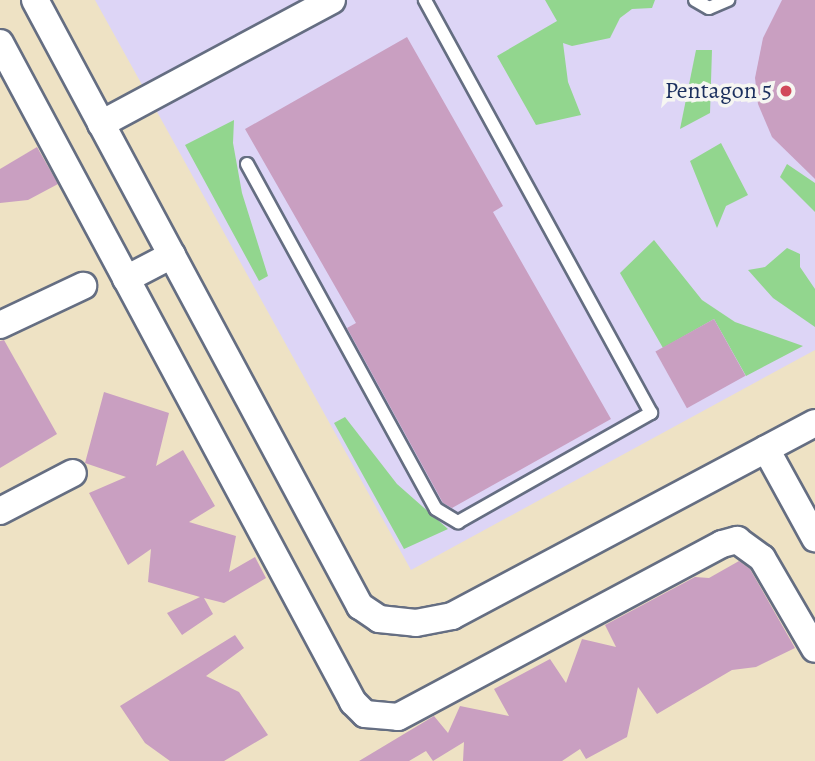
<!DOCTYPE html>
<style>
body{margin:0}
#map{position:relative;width:815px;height:761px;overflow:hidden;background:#eee2c4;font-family:Alegreya,serif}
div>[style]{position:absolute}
.built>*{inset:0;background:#ddd5f6}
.green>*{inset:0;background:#92d68e}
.building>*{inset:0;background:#c99fc1;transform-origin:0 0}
.roads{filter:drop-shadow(2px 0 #656e82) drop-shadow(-2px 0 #656e82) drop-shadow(0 2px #656e82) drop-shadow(0 -2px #656e82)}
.lane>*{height:12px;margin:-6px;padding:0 6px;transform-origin:6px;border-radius:6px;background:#fff}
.street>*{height:26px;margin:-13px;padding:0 13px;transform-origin:13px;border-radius:13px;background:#fff}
.dots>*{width:19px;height:19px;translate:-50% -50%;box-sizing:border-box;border:4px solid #f6f6f2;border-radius:50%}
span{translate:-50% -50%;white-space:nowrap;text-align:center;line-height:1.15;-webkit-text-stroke:7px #f6f6f2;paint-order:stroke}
.poi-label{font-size:24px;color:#1b2f5e}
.right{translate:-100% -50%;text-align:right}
</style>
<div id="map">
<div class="built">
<div style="clip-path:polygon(95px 0,815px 0,815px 350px,411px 570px)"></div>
</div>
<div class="green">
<div style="clip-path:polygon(545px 0,655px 0,652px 8px,632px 9px,620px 18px,610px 38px,572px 46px,563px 43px,568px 82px,581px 115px,536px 125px,497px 56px,557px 21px)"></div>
<div style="clip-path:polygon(696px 50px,712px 50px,710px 113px,680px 129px)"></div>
<div style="clip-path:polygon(234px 120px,233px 143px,242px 193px,268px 276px,259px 281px,185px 145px)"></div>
<div style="clip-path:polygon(721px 143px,748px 195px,726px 206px,717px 228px,690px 161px)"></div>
<div style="clip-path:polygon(787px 164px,815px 183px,815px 212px,780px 177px)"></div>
<div style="clip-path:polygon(654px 240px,702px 300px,735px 322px,803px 346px,746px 376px,714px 319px,663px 348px,620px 273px)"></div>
<div style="clip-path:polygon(787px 248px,800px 254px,800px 267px,815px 289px,815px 327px,773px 298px,748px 270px,765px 267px)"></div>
<div style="clip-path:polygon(345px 417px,397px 484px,448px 529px,404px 549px,334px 423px)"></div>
</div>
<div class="building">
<div style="clip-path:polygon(782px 0,815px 0,815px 179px,772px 137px,758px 104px,755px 78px,763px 38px)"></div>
<div style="clip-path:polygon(407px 37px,503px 206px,493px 212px,611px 419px,452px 508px,443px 503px,347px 328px,356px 323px,245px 129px)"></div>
<div style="clip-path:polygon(37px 147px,58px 184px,28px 200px,0 203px,0 169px)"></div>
<div style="left:714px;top:319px;width:65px;height:67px;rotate:61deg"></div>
<div style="clip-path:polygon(4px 340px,57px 434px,0 468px,0 341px)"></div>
<div style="clip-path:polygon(104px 392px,169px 413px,156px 466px,183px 450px,215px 506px,189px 522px,236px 536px,229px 572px,255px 557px,266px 578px,224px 603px,204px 598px,213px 614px,182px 635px,167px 613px,200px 597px,148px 582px,151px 549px,128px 565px,89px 493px,126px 477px,85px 463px)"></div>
<div style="clip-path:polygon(739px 561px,750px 569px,795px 648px,756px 667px,732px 670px,657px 714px,638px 687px,627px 737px,586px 759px,580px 749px,562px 761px,463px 761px,464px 742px,433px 761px,426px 751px,409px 761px,359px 761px,434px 716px,448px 733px,460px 706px,509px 716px,494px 689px,550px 659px,566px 683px,582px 639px,616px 647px,605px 625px,695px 577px,709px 578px)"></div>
<div style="clip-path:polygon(235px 635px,244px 648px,206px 676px,239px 692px,268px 735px,224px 761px,170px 761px,145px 743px,120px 706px)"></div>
</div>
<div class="roads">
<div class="lane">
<div style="left:695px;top:0;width:16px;rotate:30deg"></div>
<div style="left:709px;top:8px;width:21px;rotate:-23deg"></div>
<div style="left:247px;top:164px;width:393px;rotate:61.3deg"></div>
<div style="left:436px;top:509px;width:26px;rotate:31deg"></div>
<div style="left:458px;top:522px;width:222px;rotate:-29.5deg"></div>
<div style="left:651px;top:413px;width:471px;rotate:-118.7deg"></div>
</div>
<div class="street">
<div style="left:35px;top:0;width:688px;rotate:61.8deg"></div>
<div style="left:360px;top:606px;width:23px;rotate:34deg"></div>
<div style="left:379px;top:619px;width:37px;rotate:6deg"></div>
<div style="left:416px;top:623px;width:37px;rotate:-11deg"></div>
<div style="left:452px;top:616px;width:411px;rotate:-28deg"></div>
<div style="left:0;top:43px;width:748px;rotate:61.82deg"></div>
<div style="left:353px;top:702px;width:17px;rotate:45deg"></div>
<div style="left:365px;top:714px;width:33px;rotate:5deg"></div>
<div style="left:398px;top:717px;width:367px;rotate:-28.1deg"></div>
<div style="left:722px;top:544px;width:16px;rotate:-15deg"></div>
<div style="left:737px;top:540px;width:31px;rotate:36deg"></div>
<div style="left:762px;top:558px;width:105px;rotate:59.8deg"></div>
<div style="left:101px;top:124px;width:262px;rotate:-28.2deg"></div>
<div style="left:126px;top:279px;width:52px;rotate:-27.6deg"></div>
<div style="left:0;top:325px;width:92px;rotate:-25.2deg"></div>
<div style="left:766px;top:449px;width:102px;rotate:61.2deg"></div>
<div style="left:0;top:511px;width:82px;rotate:-27.5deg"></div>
</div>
</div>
<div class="dots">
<div style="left:786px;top:91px;background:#d1495b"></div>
</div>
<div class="poi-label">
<span class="right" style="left:772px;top:91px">Pentagon 5</span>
</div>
</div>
